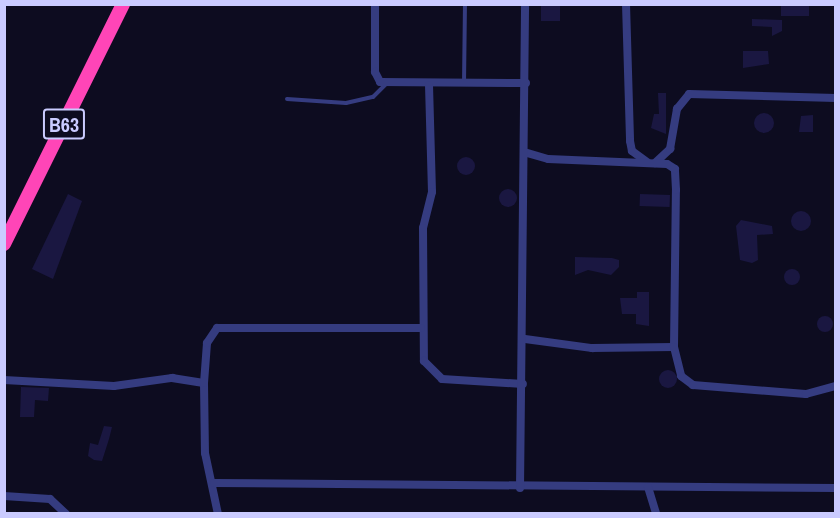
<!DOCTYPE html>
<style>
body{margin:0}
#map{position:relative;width:840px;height:518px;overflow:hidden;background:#0d0c20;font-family:"Archivo Narrow",sans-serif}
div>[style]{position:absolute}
.building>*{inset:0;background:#1a1741;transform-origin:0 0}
.round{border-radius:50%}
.lane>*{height:4px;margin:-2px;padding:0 2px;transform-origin:2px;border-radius:2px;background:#353c80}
.street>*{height:8px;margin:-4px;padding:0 4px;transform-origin:4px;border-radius:4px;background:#353c80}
.highway>*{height:14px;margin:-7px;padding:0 7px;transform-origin:7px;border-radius:7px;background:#ff45b7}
span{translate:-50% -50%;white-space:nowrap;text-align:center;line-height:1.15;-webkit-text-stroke:4.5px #0d0c20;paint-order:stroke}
.shield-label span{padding:2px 4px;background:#0d0c20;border:2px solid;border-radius:4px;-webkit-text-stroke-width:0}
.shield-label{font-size:20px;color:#cacbff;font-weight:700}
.frame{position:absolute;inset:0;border:6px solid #cacbff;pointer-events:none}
</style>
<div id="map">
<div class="building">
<div style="left:541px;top:4px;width:19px;height:17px"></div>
<div style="left:781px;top:4px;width:28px;height:12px"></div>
<div style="clip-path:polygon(752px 19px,782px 20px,782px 31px,772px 36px,772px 27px,752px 26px)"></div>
<div style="clip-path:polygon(743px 51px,768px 51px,769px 64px,743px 68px)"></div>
<div style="clip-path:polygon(658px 93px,666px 93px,666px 134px,651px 128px,654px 114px,659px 114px)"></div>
<div class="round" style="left:754px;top:113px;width:20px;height:20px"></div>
<div style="clip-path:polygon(813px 115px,813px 132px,799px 132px,801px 116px)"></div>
<div class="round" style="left:457px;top:157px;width:18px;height:18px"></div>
<div class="round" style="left:499px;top:189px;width:18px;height:18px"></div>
<div style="clip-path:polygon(68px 194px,82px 201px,53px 279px,32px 269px)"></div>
<div style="left:640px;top:194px;width:30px;height:12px;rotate:2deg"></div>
<div class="round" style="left:791px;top:211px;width:20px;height:20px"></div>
<div style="clip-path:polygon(741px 220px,772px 226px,773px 234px,757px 235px,758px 260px,752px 263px,740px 260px,736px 226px)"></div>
<div style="clip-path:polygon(575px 257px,612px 258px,619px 260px,619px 267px,611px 275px,588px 270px,575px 275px)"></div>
<div class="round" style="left:784px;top:269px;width:16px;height:16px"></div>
<div style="clip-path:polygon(637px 292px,649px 292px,649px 326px,636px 324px,636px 314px,622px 314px,620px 298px,637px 298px)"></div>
<div class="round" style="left:817px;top:316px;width:16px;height:16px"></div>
<div class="round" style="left:659px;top:370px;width:18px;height:18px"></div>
<div style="clip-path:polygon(21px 387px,49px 388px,48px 401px,35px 400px,34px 417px,20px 417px)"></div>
<div style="clip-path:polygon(104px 426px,112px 427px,109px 439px,102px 461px,94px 460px,88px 456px,90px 443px,98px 445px)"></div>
</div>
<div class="lane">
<div style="left:464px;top:84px;width:80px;rotate:-89.3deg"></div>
<div style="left:287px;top:99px;width:59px;rotate:3.9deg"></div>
<div style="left:346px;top:103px;width:28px;rotate:-13deg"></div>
<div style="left:373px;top:97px;width:18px;rotate:-45deg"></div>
</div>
<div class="street">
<div style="left:375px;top:4px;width:68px;rotate:90deg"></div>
<div style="left:375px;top:72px;width:11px;rotate:63deg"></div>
<div style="left:380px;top:82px;width:146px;rotate:0.4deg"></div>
<div style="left:626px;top:4px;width:137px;rotate:88.3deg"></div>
<div style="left:630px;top:141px;width:10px;rotate:79deg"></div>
<div style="left:632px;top:151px;width:19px;rotate:36deg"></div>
<div style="left:429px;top:85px;width:107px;rotate:88.4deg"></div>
<div style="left:432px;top:192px;width:37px;rotate:104deg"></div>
<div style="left:423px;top:228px;width:133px;rotate:89.6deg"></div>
<div style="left:424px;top:361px;width:25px;rotate:45deg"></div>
<div style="left:442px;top:379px;width:81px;rotate:3.5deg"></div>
<div style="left:655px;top:163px;width:21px;rotate:-43deg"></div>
<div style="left:670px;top:149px;width:41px;rotate:-80.1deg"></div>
<div style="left:677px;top:109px;width:19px;rotate:-51deg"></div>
<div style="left:689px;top:94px;width:147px;rotate:1.6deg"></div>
<div style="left:525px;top:339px;width:68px;rotate:7.7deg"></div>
<div style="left:592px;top:348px;width:82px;rotate:-0.7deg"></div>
<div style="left:674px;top:347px;width:157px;rotate:-89.3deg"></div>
<div style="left:676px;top:190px;width:21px;rotate:-93deg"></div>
<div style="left:675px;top:169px;width:9px;rotate:-148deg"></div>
<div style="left:667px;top:164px;width:119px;rotate:-177.6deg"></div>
<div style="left:548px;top:159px;width:22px;rotate:-164deg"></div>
<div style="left:674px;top:347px;width:30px;rotate:76deg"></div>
<div style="left:681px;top:376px;width:15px;rotate:37deg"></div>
<div style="left:693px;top:385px;width:113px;rotate:4.6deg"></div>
<div style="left:806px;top:394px;width:31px;rotate:-15deg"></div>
<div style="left:4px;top:380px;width:110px;rotate:3.1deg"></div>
<div style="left:114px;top:386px;width:59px;rotate:-7.9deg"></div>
<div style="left:172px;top:378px;width:32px;rotate:9deg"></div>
<div style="left:204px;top:383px;width:70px;rotate:89.2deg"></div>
<div style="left:205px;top:453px;width:62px;rotate:78deg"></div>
<div style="left:204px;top:383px;width:40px;rotate:-85.7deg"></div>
<div style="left:207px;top:343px;width:18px;rotate:-56deg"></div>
<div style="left:217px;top:328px;width:204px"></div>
<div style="left:214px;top:483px;width:622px;rotate:0.46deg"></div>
<div style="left:648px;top:487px;width:28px;rotate:73deg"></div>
<div style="left:520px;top:488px;width:484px;rotate:-89.4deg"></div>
<div style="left:4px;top:496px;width:46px;rotate:3.7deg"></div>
<div style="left:50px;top:499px;width:22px;rotate:43deg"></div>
</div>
<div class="highway">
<div style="left:4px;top:244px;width:268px;rotate:-63.6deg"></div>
</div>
<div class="shield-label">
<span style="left:64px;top:124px">B63</span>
</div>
<div class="frame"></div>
</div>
